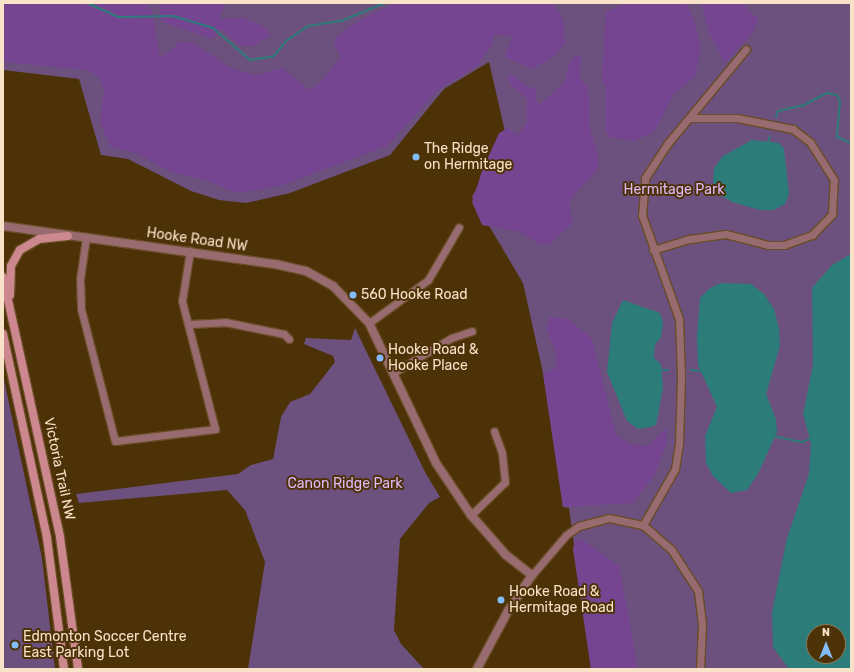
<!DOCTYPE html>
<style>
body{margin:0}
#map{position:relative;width:854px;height:672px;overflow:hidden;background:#4d3107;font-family:Rubik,sans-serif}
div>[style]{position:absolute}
.green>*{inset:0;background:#6c507e}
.forest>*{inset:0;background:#764592}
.water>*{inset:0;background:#2c7d7a}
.stream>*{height:2px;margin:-1px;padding:0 1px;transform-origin:1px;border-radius:1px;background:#2c7d7a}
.roads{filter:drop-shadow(1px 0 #684d26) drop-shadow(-1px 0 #684d26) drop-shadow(0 1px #684d26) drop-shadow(0 -1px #684d26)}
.minor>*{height:7px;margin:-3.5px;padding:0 3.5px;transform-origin:3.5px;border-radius:3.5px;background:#986b70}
.tertiary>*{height:8px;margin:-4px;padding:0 4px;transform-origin:4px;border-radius:4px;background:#986b70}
.secondary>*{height:8px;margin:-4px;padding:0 4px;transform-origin:4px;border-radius:4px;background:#cd878f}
.dots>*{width:11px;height:11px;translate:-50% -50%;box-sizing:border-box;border:2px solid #4d3107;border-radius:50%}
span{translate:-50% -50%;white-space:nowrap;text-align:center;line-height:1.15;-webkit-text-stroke:4px #4d3107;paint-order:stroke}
.poi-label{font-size:14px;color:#f8e2c8}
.left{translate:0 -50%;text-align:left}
.park-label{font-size:14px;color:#dfb9f8}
.street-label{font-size:14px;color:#f8e2c8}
.frame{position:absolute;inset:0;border:4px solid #f8e2c8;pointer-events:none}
.north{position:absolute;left:806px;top:624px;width:40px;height:40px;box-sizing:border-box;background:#4d3107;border:1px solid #917854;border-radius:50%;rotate:0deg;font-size:11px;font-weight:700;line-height:16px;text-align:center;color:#f8e2c8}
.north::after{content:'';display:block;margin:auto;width:14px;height:18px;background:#83bcfb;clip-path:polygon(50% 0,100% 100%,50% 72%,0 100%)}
</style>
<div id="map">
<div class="green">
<div style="clip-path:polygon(evenodd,3px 3px,851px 3px,851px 669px,591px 669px,569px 508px,563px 507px,543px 373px,523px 283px,472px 197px,506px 136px,489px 62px,444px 89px,390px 155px,290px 193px,246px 203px,219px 200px,191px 191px,128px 159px,101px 155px,79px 79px,3px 70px,3px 3px,814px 632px,838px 632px,838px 656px,814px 656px,814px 632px)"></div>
<div style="clip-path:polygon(355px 328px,425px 472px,440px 497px,429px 503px,400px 539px,394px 630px,401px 644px,424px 669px,248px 669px,265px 562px,245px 510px,227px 490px,79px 503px,76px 494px,238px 474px,251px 465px,273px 459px,281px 417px,290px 402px,310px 394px,335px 362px,333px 356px,304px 344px,306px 338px,351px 340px)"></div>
<div style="clip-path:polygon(3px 375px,42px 558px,55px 669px,3px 669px)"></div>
</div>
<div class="forest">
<div style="clip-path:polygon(3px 3px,147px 3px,152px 11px,160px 57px,170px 52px,179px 42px,193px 43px,229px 67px,255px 76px,283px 68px,309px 90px,319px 84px,341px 57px,334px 43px,337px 37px,353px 24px,395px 3px,553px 3px,563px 20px,565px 43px,553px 57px,532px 69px,505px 57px,512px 37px,494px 34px,492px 44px,477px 66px,438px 90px,387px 146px,280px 186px,237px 193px,206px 180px,171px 172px,138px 154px,110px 146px,100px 122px,104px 90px,99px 77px,88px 70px,3px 62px)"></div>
<div style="clip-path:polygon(159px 3px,226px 3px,218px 19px,242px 18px,263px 26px,271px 35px,253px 46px,241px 46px,220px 29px,212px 39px,165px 23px,160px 18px)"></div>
<div style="clip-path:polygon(626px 3px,686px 3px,694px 20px,701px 49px,695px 76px,673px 95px,654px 132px,633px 141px,609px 137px,606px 130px,606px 88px,602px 80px,606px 12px)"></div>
<div style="clip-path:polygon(701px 3px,744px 3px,748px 11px,758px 18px,754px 31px,725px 63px,709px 32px)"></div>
<div style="clip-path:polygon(574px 56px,581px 56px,580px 79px,586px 85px,589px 96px,589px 125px,599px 160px,597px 170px,574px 194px,569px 205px,573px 223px,549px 244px,540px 244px,517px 231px,482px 225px,472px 202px,482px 171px,499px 133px,508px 128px,518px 135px,527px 123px,527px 99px,511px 85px,508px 76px,511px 74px,525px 85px,536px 89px,536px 101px,539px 105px,565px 82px,569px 64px)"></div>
<div style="clip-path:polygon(550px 317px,568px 319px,592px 339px,616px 434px,629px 444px,648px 446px,666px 428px,667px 442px,654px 476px,633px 503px,563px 507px,543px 373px,557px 368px,555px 350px,546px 328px)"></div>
<div style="clip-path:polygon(575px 540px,584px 541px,619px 566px,638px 669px,591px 669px,573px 549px)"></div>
</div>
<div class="water">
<div style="clip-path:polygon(752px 140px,779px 143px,784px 149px,789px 194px,785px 204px,774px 210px,760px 210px,732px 202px,718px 194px,713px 182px,714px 168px,723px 156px)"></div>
<div style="clip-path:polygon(evenodd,851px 254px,851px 669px,789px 669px,773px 647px,772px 612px,787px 538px,809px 474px,811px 443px,803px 414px,813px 365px,812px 288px,832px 265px,851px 254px,814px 632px,838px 632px,838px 656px,814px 656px,814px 632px)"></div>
<div style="clip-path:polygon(721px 283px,751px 284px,764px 294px,774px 309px,779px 329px,780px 346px,766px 394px,776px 419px,777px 432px,758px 474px,747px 490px,731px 493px,713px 476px,706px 463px,705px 436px,717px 407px,698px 365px,697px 337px,700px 298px,710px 288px)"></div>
<div style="clip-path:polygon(623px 300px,660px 313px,663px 322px,661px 337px,655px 345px,654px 358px,661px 364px,663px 388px,656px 425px,650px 427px,638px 429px,627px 421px,607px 372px,612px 323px)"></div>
</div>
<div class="stream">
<div style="left:87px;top:3px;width:35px;rotate:24deg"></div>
<div style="left:119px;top:17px;width:54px;rotate:-1.1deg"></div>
<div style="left:173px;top:16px;width:42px;rotate:16.7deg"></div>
<div style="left:213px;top:28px;width:49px;rotate:40.9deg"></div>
<div style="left:250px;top:60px;width:24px;rotate:-9deg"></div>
<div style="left:274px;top:56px;width:19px;rotate:-51deg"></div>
<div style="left:286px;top:41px;width:27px;rotate:-34deg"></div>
<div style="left:308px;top:26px;width:33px;rotate:-9deg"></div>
<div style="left:341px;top:21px;width:48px;rotate:-22.2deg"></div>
<div style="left:776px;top:117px;width:6px;rotate:-72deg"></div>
<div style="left:778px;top:111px;width:27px;rotate:-13deg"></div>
<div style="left:804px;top:105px;width:26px;rotate:-28deg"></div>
<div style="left:827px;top:93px;width:10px;rotate:11deg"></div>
<div style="left:837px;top:95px;width:7px;rotate:63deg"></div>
<div style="left:840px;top:101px;width:36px;rotate:95deg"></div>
<div style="left:837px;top:137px;width:15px;rotate:23deg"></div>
<div style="left:768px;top:142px;width:6px;rotate:-72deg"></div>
<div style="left:660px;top:370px;width:8px"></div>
<div style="left:691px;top:370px;width:11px;rotate:5deg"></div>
<div style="left:773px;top:436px;width:30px;rotate:12deg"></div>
<div style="left:802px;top:442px;width:11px;rotate:-22deg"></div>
</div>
<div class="roads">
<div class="minor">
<div style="left:86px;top:238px;width:41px;rotate:98.3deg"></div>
<div style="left:80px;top:279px;width:30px;rotate:88deg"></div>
<div style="left:81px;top:309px;width:136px;rotate:75.6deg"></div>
<div style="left:115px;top:441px;width:101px;rotate:-6.8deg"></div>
<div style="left:215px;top:429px;width:132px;rotate:-104.5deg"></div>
<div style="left:182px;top:301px;width:51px;rotate:-80.9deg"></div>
<div style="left:653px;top:250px;width:39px;rotate:-17deg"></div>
<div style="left:690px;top:239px;width:36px;rotate:-8deg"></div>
<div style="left:726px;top:234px;width:43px;rotate:14.7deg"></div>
<div style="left:768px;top:245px;width:16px"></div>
<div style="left:784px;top:245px;width:30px;rotate:-20deg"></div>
<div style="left:812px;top:235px;width:29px;rotate:-46deg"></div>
<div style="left:832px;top:214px;width:34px;rotate:-87deg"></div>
<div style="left:834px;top:180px;width:45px;rotate:-122.3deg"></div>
<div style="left:810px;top:142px;width:21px;rotate:-143deg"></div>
<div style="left:793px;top:129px;width:57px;rotate:-168.9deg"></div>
<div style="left:737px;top:118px;width:46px;rotate:180deg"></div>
<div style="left:369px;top:323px;width:73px;rotate:-36.1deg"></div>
<div style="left:428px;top:280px;width:61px;rotate:-59.7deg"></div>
<div style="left:190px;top:324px;width:35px;rotate:-3deg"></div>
<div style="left:225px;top:322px;width:60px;rotate:11.5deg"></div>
<div style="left:284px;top:334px;width:7px;rotate:45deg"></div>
<div style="left:393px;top:373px;width:68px;rotate:-31.1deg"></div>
<div style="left:451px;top:338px;width:22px;rotate:-18deg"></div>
<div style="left:471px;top:515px;width:47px;rotate:-44.1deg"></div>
<div style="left:505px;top:482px;width:29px;rotate:-96deg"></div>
<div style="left:502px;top:453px;width:23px;rotate:-110deg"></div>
<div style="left:643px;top:525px;width:64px;rotate:-60.3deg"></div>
<div style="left:675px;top:469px;width:25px;rotate:-81deg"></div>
<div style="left:679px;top:444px;width:68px;rotate:-88.3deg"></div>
<div style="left:681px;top:376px;width:57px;rotate:-92deg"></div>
<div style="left:679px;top:319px;width:110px;rotate:-109.6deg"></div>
<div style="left:642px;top:215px;width:37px;rotate:-85deg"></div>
<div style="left:645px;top:178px;width:42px;rotate:-56.7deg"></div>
<div style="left:668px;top:143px;width:122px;rotate:-50.3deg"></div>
<div style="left:532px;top:575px;width:52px;rotate:-49.6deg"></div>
<div style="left:566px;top:535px;width:16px;rotate:-35deg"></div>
<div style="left:579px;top:526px;width:31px;rotate:-15deg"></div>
<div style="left:609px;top:518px;width:35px;rotate:12deg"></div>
<div style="left:643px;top:525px;width:37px;rotate:41deg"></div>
<div style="left:671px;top:549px;width:50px;rotate:57.3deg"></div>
<div style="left:698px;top:591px;width:34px;rotate:83deg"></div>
<div style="left:702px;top:625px;width:44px;rotate:92.6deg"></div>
</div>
<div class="tertiary">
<div style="left:3px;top:226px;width:275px;rotate:8deg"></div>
<div style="left:275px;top:264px;width:32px;rotate:13deg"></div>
<div style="left:306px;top:271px;width:31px;rotate:29deg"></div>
<div style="left:333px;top:286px;width:52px;rotate:45.8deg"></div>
<div style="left:369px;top:323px;width:155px;rotate:64.4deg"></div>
<div style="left:436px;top:463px;width:63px;rotate:56.1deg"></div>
<div style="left:471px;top:515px;width:53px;rotate:48.8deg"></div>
<div style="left:506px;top:555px;width:33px;rotate:38deg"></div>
<div style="left:532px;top:575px;width:43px;rotate:123.7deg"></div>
<div style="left:508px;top:611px;width:66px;rotate:118.1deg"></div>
</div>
<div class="secondary">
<div style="left:3px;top:277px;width:266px;rotate:77.6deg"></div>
<div style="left:60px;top:537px;width:133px;rotate:82.2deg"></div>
<div style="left:10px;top:295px;width:29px;rotate:-88deg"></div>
<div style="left:11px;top:266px;width:18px;rotate:-61deg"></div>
<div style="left:20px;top:250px;width:22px;rotate:-30deg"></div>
<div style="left:39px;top:239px;width:29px;rotate:-6deg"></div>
<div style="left:3px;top:334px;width:209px;rotate:77.8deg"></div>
<div style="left:47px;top:538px;width:132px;rotate:82.6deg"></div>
</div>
</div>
<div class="dots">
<div style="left:416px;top:157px;background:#83bcfb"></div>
<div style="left:353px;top:295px;background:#83bcfb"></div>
<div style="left:380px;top:358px;background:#83bcfb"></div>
<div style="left:501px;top:600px;background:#83bcfb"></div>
<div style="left:15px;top:645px;background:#83bcfb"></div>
</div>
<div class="poi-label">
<span class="left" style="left:424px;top:157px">The Ridge<br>on Hermitage</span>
<span class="left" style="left:361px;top:295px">560 Hooke Road</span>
<span class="left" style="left:388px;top:358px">Hooke Road &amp;<br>Hooke Place</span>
<span class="left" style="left:509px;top:600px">Hooke Road &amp;<br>Hermitage Road</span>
<span class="left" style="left:23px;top:645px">Edmonton Soccer Centre<br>East Parking Lot</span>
</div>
<div class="park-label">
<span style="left:674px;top:190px">Hermitage Park</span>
<span style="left:345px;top:484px">Canon Ridge Park</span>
</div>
<div class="street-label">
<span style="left:197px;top:240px;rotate:8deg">Hooke Road NW</span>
<span style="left:59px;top:469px;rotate:78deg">Victoria Trail NW</span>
</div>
<div class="frame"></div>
<div class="north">N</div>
</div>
